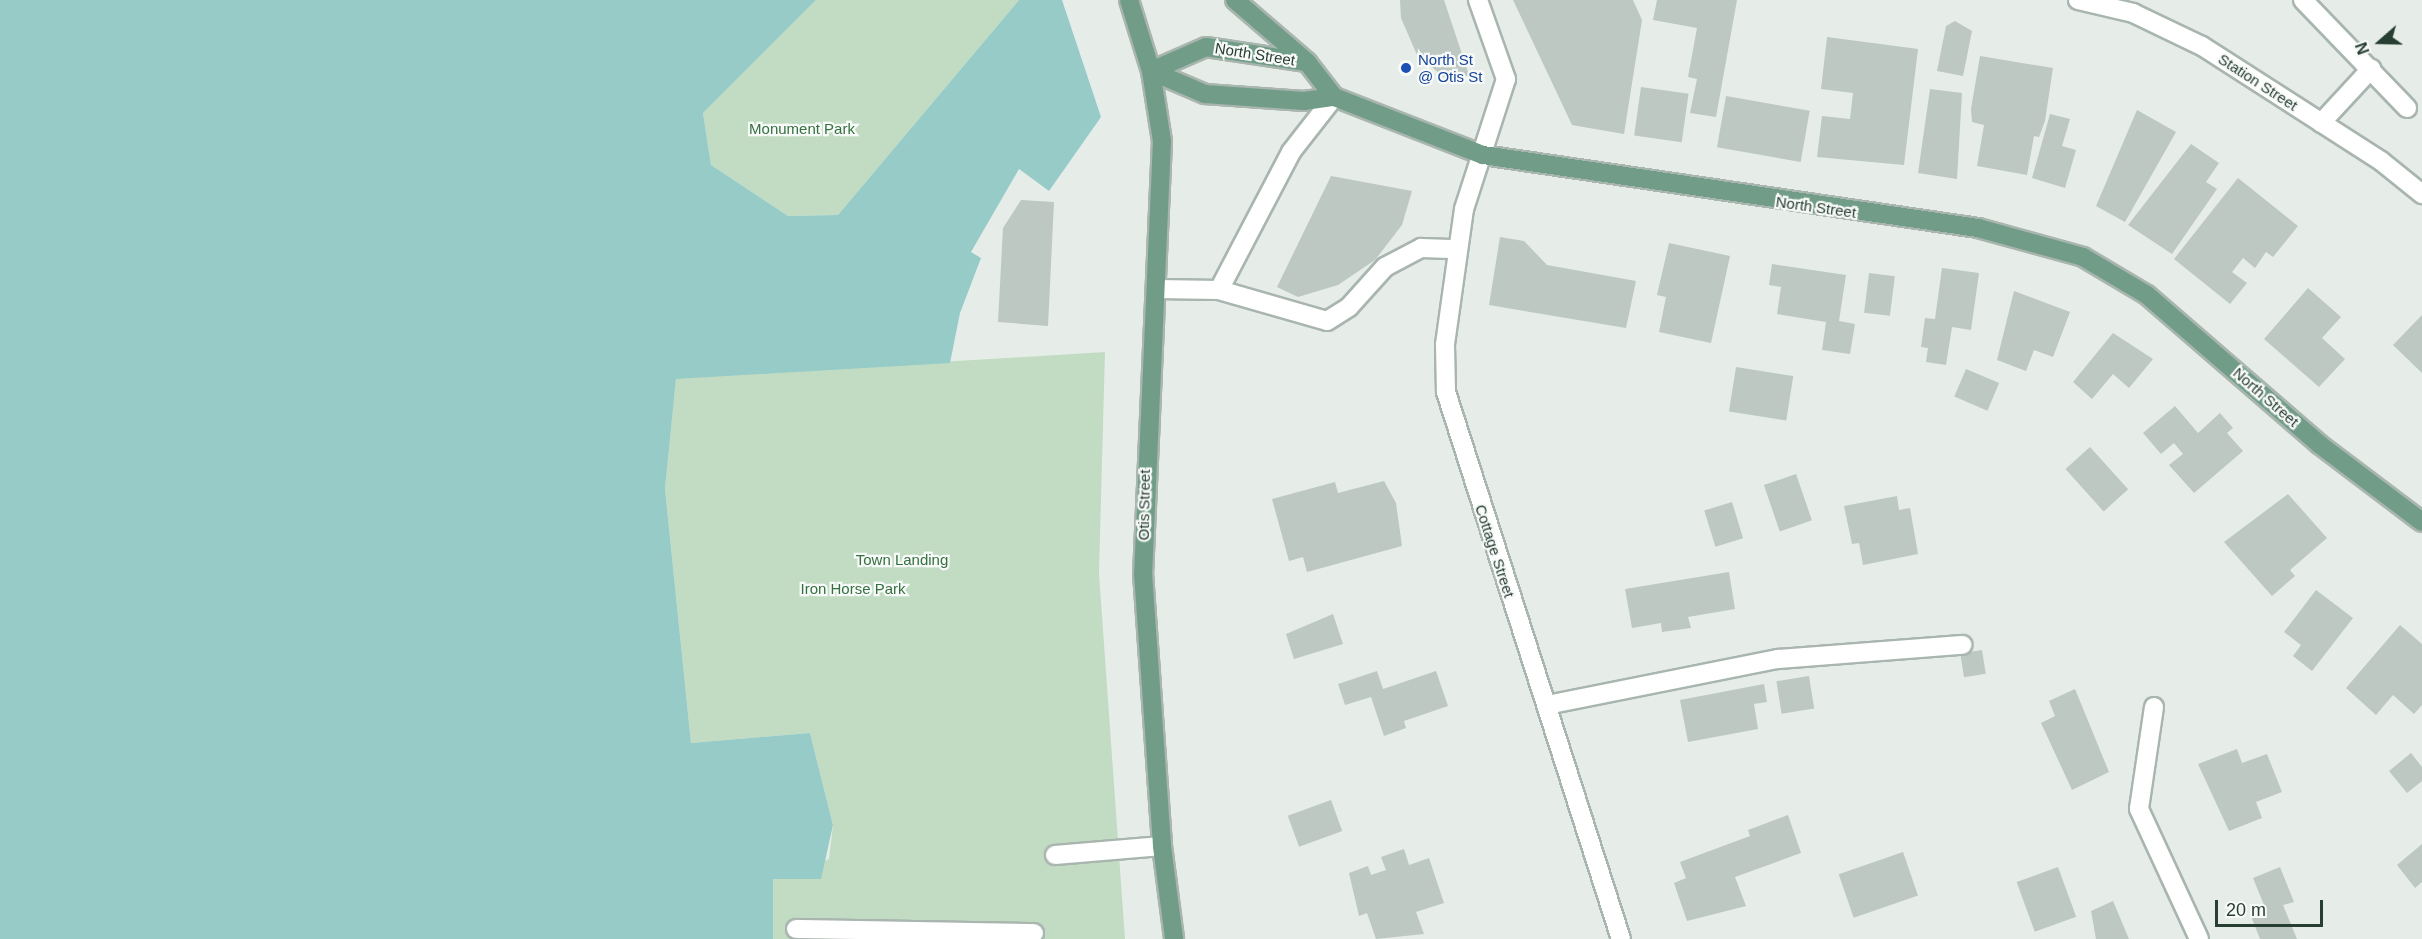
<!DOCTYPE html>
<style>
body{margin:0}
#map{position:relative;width:2422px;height:939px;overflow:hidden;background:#e6ede9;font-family:Helvetica,sans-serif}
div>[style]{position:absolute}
.green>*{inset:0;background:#c2dcc4}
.water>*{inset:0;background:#96cbc8}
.building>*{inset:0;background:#bcc8c1;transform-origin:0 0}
.roads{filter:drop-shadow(2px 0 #a9b5af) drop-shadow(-2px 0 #a9b5af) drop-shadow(0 2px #a9b5af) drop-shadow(0 -2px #a9b5af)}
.minor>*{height:18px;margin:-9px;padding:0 9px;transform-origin:9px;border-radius:9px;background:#fff}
.major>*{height:18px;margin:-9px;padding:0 9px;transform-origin:9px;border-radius:9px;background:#719d88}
.dots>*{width:16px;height:16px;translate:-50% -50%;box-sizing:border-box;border:3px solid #f7faf8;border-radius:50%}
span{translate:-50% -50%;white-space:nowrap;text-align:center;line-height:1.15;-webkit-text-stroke:4.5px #f7faf8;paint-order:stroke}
.street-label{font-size:15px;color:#273e33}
.transit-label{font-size:15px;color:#164399}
.left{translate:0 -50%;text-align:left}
.park-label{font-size:15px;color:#367040}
.north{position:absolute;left:2350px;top:12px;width:60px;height:60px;-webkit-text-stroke:4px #f7faf8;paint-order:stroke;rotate:250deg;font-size:16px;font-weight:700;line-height:24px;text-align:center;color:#273e33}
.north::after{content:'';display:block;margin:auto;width:21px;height:27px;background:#273e33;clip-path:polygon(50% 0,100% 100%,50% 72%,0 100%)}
.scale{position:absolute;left:2215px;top:900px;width:108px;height:27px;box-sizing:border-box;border:3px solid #273e33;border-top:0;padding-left:8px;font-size:18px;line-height:21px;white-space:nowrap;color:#273e33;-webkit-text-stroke:4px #f7faf8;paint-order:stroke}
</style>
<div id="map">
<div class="green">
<div style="clip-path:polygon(816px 0,1019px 0,838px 215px,788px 216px,711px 165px,703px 113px)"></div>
<div style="clip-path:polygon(1105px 352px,1099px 573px,1125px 939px,773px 939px,773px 879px,829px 859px,833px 825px,810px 733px,691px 743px,665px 489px,676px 378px)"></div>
</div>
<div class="water">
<div style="clip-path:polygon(0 0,816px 0,703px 113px,711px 165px,788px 216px,838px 215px,1019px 0,1062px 0,1101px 117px,1049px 191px,1019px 169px,971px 252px,981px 258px,960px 313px,950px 363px,676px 379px,665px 489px,691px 743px,810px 733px,833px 825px,821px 879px,773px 879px,773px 939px,0 939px)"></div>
</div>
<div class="building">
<div style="clip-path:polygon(1400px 0,1444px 0,1469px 75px,1450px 82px,1417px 55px,1401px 18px)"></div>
<div style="clip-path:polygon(1513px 0,1633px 0,1642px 20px,1624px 134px,1572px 125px)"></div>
<div style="clip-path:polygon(1657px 0,1737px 0,1716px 117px,1690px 113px,1697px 79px,1688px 77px,1697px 28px,1653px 20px)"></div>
<div style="clip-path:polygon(1955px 21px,1972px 31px,1963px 76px,1937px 71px,1946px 26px)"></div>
<div style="clip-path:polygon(1827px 37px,1918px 49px,1904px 165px,1817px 157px,1822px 116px,1850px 119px,1853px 93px,1821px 89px)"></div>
<div style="clip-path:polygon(1980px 56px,2053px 68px,2045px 121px,2039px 137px,2034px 136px,2027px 175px,1977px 166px,1984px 125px,1972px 122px,1971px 109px)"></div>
<div style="left:1641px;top:87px;width:48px;height:49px;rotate:8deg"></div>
<div style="clip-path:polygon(1930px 89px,1962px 93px,1957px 179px,1918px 173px)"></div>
<div style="left:1726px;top:96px;width:85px;height:52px;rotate:10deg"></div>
<div style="clip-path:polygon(2137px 110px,2176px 132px,2125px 222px,2096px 206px)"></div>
<div style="clip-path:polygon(2050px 114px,2070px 119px,2062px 146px,2076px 150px,2065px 188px,2032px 178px)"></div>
<div style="clip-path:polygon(2191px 144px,2219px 163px,2206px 182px,2217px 189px,2172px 254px,2128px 225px)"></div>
<div style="clip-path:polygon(1331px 176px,1412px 191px,1402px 225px,1375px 260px,1338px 285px,1298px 297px,1277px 287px)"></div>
<div style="clip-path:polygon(2238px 178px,2298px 226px,2273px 257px,2266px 252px,2255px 268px,2243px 258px,2232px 272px,2247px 283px,2230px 304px,2174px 259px)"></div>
<div style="clip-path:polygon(1021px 200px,1054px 202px,1048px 326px,998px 322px,1003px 228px)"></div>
<div style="clip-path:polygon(1500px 237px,1524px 241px,1547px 265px,1636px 281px,1626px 328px,1489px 305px)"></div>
<div style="clip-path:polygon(1669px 243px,1730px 256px,1711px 343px,1659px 332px,1666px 297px,1657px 295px)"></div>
<div style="clip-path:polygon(1772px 264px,1846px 275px,1839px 321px,1855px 324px,1850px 354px,1822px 350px,1826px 322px,1777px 314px,1781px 287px,1769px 285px)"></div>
<div style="clip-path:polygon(1942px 268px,1979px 273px,1971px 330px,1952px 327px,1946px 365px,1926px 362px,1928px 348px,1921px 347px,1925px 318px,1935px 319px)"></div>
<div style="left:1869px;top:273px;width:26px;height:40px;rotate:7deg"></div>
<div style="clip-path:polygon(2308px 288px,2341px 317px,2322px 338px,2345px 359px,2319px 387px,2264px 339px)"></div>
<div style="clip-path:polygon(2014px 291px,2070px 312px,2053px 357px,2034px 350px,2026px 371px,1997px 360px)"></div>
<div style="clip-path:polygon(2422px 315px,2422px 373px,2393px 345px)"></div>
<div style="clip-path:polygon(2113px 333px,2153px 359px,2129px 388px,2113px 374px,2092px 399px,2073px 382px)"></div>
<div style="left:1736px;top:367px;width:58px;height:45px;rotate:9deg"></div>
<div style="left:1966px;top:369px;width:36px;height:30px;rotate:23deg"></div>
<div style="clip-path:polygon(2175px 406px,2198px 433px,2220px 413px,2233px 428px,2227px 433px,2243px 451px,2194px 493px,2169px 465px,2183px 454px,2174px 443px,2161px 454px,2143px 433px)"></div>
<div style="left:2090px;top:447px;width:57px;height:33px;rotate:48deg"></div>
<div style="left:1796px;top:474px;width:49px;height:34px;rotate:71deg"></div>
<div style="clip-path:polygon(1384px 481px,1396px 503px,1402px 546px,1307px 572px,1303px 557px,1289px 561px,1272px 499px,1335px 482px,1338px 493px)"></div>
<div style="clip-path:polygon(2288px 494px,2327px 538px,2290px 570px,2295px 576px,2272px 596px,2224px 542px)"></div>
<div style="clip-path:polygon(1897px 496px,1899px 510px,1910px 508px,1918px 554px,1863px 565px,1859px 543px,1852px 544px,1844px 506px)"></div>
<div style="left:1732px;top:502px;width:38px;height:29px;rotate:73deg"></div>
<div style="clip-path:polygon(1729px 572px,1735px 609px,1688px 617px,1691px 628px,1662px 632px,1661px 623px,1632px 628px,1625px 589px)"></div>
<div style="clip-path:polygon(2316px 590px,2353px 618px,2312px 671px,2293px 656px,2301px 645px,2284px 632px)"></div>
<div style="clip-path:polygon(1333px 614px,1343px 644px,1294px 659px,1286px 634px)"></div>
<div style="clip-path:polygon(2400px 625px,2422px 644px,2422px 705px,2414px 714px,2393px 695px,2376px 715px,2346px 688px)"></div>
<div style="left:1982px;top:650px;width:24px;height:22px;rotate:81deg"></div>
<div style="clip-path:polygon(1377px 671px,1383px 689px,1436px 671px,1448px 706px,1404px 721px,1406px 728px,1384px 736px,1371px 697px,1345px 705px,1338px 684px)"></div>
<div style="left:1809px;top:676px;width:33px;height:33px;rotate:81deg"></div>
<div style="clip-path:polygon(1764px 684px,1767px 702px,1754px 704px,1758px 729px,1688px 742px,1680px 700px)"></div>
<div style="clip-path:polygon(2075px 689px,2109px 772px,2072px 790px,2041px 723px,2055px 716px,2049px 701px)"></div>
<div style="clip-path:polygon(2237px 749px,2242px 763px,2267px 754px,2282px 792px,2256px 802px,2262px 818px,2229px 831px,2198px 764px)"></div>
<div style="clip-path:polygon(2411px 753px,2422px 767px,2422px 781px,2407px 793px,2389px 771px)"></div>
<div style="left:1331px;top:800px;width:33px;height:46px;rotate:70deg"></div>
<div style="clip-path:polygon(1788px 815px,1801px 853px,1735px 877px,1746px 906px,1687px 921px,1674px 883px,1686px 878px,1680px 862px,1750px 836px,1748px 830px)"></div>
<div style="clip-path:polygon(2422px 844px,2422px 882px,2415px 888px,2397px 865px)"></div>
<div style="clip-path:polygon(1404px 849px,1409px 865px,1429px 858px,1444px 903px,1416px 912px,1424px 934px,1376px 939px,1367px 913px,1359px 916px,1349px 873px,1368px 866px,1371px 875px,1386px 870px,1381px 857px)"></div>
<div style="left:1903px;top:852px;width:46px;height:68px;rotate:71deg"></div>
<div style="left:2058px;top:867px;width:53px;height:44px;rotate:70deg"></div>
<div style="clip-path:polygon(2280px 867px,2294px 902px,2283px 905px,2297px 939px,2260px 939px,2251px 916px,2266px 910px,2253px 878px)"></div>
<div style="clip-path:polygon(2113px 901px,2129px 939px,2096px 939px,2091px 911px)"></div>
</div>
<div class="roads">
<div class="minor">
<div style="left:1478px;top:0;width:84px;rotate:70.5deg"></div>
<div style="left:1506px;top:79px;width:137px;rotate:107.9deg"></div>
<div style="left:1464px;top:209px;width:137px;rotate:98deg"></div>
<div style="left:1445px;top:345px;width:47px;rotate:88.8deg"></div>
<div style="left:1446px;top:392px;width:574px;rotate:72.26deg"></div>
<div style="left:2078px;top:0;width:57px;rotate:13.3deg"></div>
<div style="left:2133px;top:13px;width:76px;rotate:25.6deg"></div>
<div style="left:2202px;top:46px;width:213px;rotate:32.7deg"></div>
<div style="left:2381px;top:161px;width:53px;rotate:38.8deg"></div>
<div style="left:2303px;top:0;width:150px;rotate:46.1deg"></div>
<div style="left:2321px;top:123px;width:74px;rotate:-47.2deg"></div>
<div style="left:1157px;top:289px;width:62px;rotate:0.9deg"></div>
<div style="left:1219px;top:290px;width:112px;rotate:16deg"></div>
<div style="left:1327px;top:321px;width:26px;rotate:-32deg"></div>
<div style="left:1349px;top:307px;width:54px;rotate:-48deg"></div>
<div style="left:1385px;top:267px;width:41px;rotate:-27.8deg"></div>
<div style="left:1421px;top:248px;width:37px;rotate:2deg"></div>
<div style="left:1219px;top:290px;width:156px;rotate:-62.4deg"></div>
<div style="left:1291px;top:152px;width:70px;rotate:-52deg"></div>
<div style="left:1547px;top:705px;width:236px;rotate:-11.3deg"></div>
<div style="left:1778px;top:659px;width:185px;rotate:-4.4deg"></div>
<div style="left:2154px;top:707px;width:103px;rotate:98.4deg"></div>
<div style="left:2139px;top:809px;width:143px;rotate:65.2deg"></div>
<div style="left:1055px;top:855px;width:107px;rotate:-4.8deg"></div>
<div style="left:796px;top:929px;width:238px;rotate:1deg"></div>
</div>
<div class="major">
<div style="left:1129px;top:0;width:74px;rotate:72.8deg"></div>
<div style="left:1151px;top:71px;width:71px;rotate:81.1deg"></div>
<div style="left:1162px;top:141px;width:432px;rotate:92.5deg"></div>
<div style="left:1143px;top:573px;width:274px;rotate:86deg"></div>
<div style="left:1162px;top:846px;width:94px;rotate:82.6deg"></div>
<div style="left:1235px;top:0;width:95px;rotate:40.7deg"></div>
<div style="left:1307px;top:62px;width:44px;rotate:52.4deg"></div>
<div style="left:1334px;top:97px;width:160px;rotate:21.3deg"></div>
<div style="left:1483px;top:155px;width:500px;rotate:8.39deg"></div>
<div style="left:1978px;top:228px;width:109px;rotate:15.4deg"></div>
<div style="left:2083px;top:257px;width:74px;rotate:30.7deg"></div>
<div style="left:2147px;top:295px;width:228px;rotate:40.9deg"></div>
<div style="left:2319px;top:444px;width:129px;rotate:37.1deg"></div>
<div style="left:1151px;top:71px;width:59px;rotate:23.1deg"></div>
<div style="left:1205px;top:94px;width:99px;rotate:4deg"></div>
<div style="left:1304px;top:101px;width:30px;rotate:-8deg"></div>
<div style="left:1151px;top:71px;width:60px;rotate:-23.6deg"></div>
<div style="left:1206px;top:47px;width:100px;rotate:8.6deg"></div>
</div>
</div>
<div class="dots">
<div style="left:1406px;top:68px;background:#1a4fb4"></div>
</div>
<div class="street-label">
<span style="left:1255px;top:54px;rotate:9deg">North Street</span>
<span style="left:2258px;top:82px;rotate:33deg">Station Street</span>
<span style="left:1816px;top:207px;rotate:8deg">North Street</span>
<span style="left:2266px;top:397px;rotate:41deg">North Street</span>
<span style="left:1144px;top:505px;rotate:-89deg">Otis Street</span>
<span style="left:1495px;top:551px;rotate:72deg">Cottage Street</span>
</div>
<div class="transit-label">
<span class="left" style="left:1418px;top:68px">North St<br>@ Otis St</span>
</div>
<div class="park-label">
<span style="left:802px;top:129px">Monument Park</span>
<span style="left:902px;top:560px">Town Landing</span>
<span style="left:853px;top:589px">Iron Horse Park</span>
</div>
<div class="north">N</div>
<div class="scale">20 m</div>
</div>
